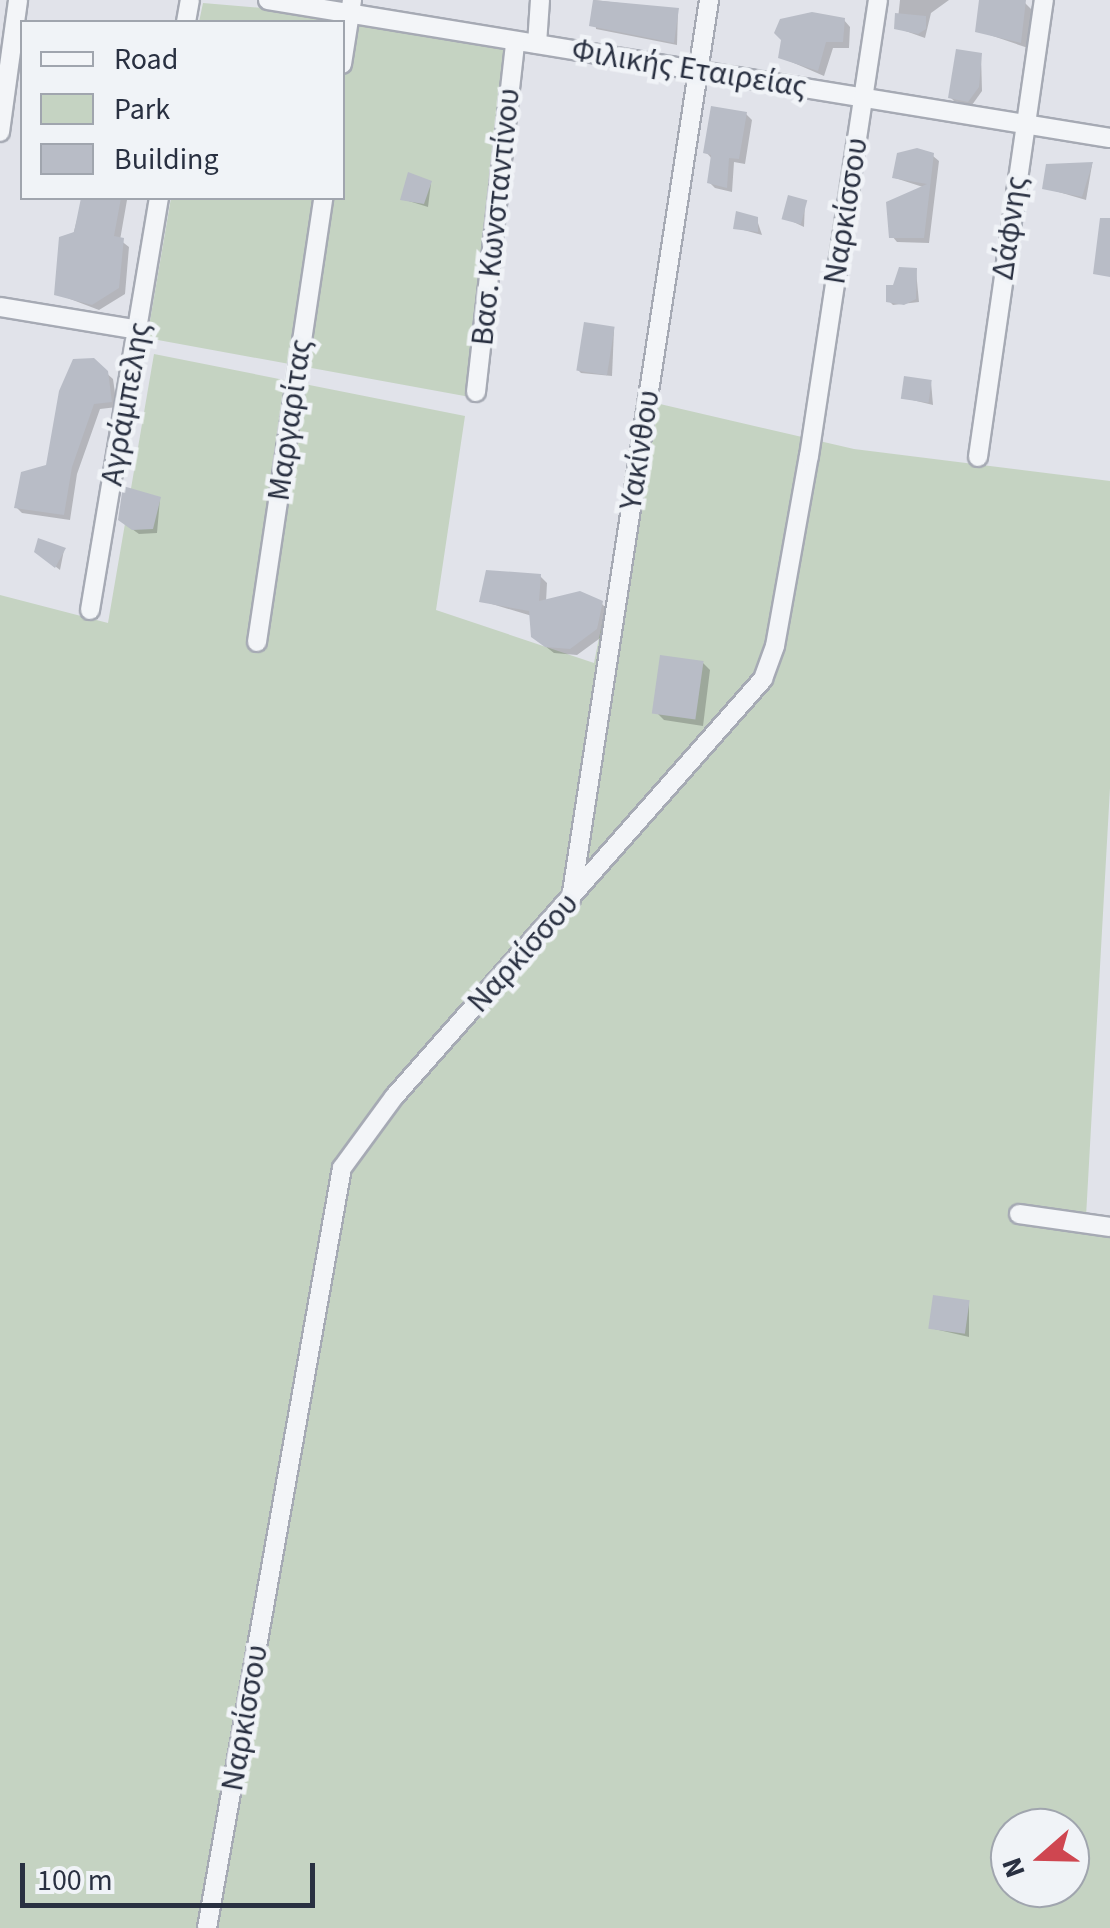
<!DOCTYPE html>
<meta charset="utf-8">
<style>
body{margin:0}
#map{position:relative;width:1110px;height:1928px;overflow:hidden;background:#e1e3ea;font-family:"Source Sans 3",sans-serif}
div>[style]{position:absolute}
.green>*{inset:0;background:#c5d3c2}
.shadow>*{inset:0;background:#0003}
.building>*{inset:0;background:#b8bcc6;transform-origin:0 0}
.roads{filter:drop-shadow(2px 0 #a6aab4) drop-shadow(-2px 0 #a6aab4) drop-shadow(0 2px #a6aab4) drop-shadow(0 -2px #a6aab4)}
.street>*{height:18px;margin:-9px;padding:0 9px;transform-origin:9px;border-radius:9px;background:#f3f5f8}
span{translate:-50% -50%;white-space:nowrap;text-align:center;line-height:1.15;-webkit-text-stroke:9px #f0f3f7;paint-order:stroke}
.street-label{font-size:32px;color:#293041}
.legend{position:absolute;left:20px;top:20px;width:325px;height:180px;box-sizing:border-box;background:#f0f3f7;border:2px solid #a0a5ae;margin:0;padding:12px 18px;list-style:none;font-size:30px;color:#293041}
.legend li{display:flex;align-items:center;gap:20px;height:50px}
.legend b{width:50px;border:2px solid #a0a5ae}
.north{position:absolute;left:990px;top:1808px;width:100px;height:100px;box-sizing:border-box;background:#f0f3f7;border:2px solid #a0a5ae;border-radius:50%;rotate:250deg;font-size:28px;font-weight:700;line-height:40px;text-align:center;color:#293041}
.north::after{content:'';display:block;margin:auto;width:35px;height:45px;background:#cf4650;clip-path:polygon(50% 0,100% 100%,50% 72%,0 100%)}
.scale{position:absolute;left:20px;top:1863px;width:295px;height:45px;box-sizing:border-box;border:5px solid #293041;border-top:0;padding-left:12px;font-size:30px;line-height:35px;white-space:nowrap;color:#293041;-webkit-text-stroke:8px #f0f3f7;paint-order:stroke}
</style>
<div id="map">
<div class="green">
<div style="clip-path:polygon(203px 3px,381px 18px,508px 49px,470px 397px,147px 338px,171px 198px,342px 198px,342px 22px,199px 22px)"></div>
<div style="clip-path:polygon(evenodd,154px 354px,465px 416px,436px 610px,594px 663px,647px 401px,854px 449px,1110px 481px,1110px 788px,1086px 1217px,1110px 1223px,1110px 1928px,0 1928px,0 595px,108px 623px,154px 354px,1010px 1828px,1070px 1828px,1070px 1888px,1010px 1888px,1010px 1828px)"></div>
</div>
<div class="shadow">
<div style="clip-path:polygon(594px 0,678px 10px,677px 45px,596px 29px)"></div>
<div style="clip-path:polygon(900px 0,949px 0,931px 13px,925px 38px,897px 28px)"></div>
<div style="clip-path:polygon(981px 0,1025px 3px,1032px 10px,1028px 48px,978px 31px)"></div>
<div style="clip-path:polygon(844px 20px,850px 27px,849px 48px,833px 48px,824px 76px,780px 57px)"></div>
<div style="clip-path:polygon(981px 55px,982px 91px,972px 105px,954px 101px,950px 97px)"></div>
<div style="clip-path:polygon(746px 114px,752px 120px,745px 164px,734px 162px,732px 192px,715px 188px,709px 182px,713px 160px,706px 152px)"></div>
<div style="clip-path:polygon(933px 156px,939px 161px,929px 243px,897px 242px,892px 236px,926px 188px,895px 178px)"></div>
<div style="clip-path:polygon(1092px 165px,1086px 200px,1045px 188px,1048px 166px)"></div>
<div style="clip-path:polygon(431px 183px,428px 207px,402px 199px)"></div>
<div style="clip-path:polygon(83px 198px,127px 200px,120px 240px,129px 247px,125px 294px,99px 310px,57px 294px)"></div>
<div style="clip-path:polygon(805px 202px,804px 227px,785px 218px)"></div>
<div style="clip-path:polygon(757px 220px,762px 235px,736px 228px)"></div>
<div style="clip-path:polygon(916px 271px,919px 302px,893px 305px,889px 301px)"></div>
<div style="clip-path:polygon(614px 330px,612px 376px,581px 373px,577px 369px)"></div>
<div style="clip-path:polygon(93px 361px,113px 379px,117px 407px,100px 409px,77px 474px,70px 520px,22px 513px,16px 507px,48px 467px)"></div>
<div style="clip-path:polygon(931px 382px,933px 405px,904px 398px)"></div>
<div style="clip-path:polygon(160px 499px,157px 533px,139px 534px,125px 524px)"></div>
<div style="clip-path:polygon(64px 550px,60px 570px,41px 555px)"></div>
<div style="clip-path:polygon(540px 576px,547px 583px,546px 602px,601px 603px,608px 610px,603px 636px,577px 655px,554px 653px,541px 643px,532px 616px,482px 601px)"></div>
<div style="clip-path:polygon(703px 663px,710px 670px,703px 726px,664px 720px,657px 713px)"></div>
<div style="clip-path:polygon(969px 1303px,969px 1337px,930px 1328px)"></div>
</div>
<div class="building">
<div style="clip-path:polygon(593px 0,679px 8px,674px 43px,589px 26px)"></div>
<div style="clip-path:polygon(979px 0,1026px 0,1021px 43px,975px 32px)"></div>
<div style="clip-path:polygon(812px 12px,845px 18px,843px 42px,826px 42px,818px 71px,778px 58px,781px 40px,774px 33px,780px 19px)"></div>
<div style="clip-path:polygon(895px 13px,926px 16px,926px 29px,918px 34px,894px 29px)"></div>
<div style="clip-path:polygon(956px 49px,982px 53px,979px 87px,968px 102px,948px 98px)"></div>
<div style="clip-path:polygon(711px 106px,747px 112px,739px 159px,729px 158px,727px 188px,707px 183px,711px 155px,703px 153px)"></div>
<div style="clip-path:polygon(917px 148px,934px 153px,924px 238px,889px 238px,886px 202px,927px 184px,892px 178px,897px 153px)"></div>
<div style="clip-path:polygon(1093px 162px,1082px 197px,1042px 189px,1046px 164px)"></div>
<div style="clip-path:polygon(408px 172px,432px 181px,424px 204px,400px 200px)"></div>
<div style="left:788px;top:195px;width:20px;height:25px;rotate:15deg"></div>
<div style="clip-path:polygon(81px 198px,121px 198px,114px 236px,124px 238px,119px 288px,92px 305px,54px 295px,59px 237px,74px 232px)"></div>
<div style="clip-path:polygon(736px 211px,758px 217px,758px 232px,733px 229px)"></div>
<div style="clip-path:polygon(1100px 218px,1110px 218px,1110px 277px,1093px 274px)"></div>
<div style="clip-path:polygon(899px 267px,917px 268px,916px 299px,904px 305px,886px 302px,886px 285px,893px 285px)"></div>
<div style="left:584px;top:322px;width:31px;height:49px;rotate:9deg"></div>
<div style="clip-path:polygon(94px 358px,108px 371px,112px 402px,94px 404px,72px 467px,64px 515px,14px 508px,21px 472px,46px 465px,59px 391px,73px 359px)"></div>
<div style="left:904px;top:376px;width:28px;height:23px;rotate:8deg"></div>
<div style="clip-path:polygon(123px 486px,161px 497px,153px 529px,132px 530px,118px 520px)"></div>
<div style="clip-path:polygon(38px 538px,66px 548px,55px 568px,34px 552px)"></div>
<div style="clip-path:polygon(486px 570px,541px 574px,539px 601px,580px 591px,603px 601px,597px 629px,570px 649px,545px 647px,531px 637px,529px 611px,479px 602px)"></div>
<div style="left:660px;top:655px;width:44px;height:59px;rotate:8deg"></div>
<div style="left:933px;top:1295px;width:37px;height:34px;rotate:8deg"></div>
</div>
<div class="roads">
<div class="street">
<div style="left:268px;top:0;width:853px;rotate:9.31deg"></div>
<div style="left:186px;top:22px;width:22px;rotate:-80deg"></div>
<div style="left:537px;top:44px;width:44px;rotate:-86.1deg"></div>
<div style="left:342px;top:64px;width:65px;rotate:-81.1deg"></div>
<div style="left:0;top:132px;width:133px;rotate:-82.2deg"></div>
<div style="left:0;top:307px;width:141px;rotate:9.4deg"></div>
<div style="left:476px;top:392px;width:352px;rotate:-83.6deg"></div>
<div style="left:978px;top:457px;width:462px;rotate:-81.8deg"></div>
<div style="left:90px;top:610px;width:418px;rotate:-80.5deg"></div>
<div style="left:257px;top:642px;width:449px;rotate:-81.5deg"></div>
<div style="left:571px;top:899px;width:910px;rotate:-81.27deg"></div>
<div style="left:1019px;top:1214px;width:92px;rotate:8.1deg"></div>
<div style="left:207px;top:1928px;width:772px;rotate:-79.93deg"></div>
<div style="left:342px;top:1168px;width:88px;rotate:-53.8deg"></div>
<div style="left:394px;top:1097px;width:558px;rotate:-48.56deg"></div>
<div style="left:763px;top:679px;width:35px;rotate:-70deg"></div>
<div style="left:775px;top:646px;width:193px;rotate:-79.9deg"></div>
<div style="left:809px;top:456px;width:461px;rotate:-81.4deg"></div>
</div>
</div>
<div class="street-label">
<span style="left:689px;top:69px;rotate:9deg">Φιλικής Εταιρείας</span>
<span style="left:846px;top:211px;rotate:-81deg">Ναρκίσσου</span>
<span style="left:496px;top:217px;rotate:-84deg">Βασ. Κωνσταντίνου</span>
<span style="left:1010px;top:228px;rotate:-82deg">Δάφνης</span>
<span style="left:126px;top:404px;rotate:-80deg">Αγράμπελης</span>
<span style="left:290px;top:420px;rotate:-82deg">Μαργαρίτας</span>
<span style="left:640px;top:450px;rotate:-81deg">Υακίνθου</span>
<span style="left:523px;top:953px;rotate:-48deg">Ναρκίσσου</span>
<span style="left:245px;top:1718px;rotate:-80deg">Ναρκίσσου</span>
</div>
<ul class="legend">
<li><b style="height:12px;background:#f3f5f8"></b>Road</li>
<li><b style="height:28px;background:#c5d3c2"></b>Park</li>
<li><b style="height:28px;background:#b8bcc6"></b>Building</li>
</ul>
<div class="north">N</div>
<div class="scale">100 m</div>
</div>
